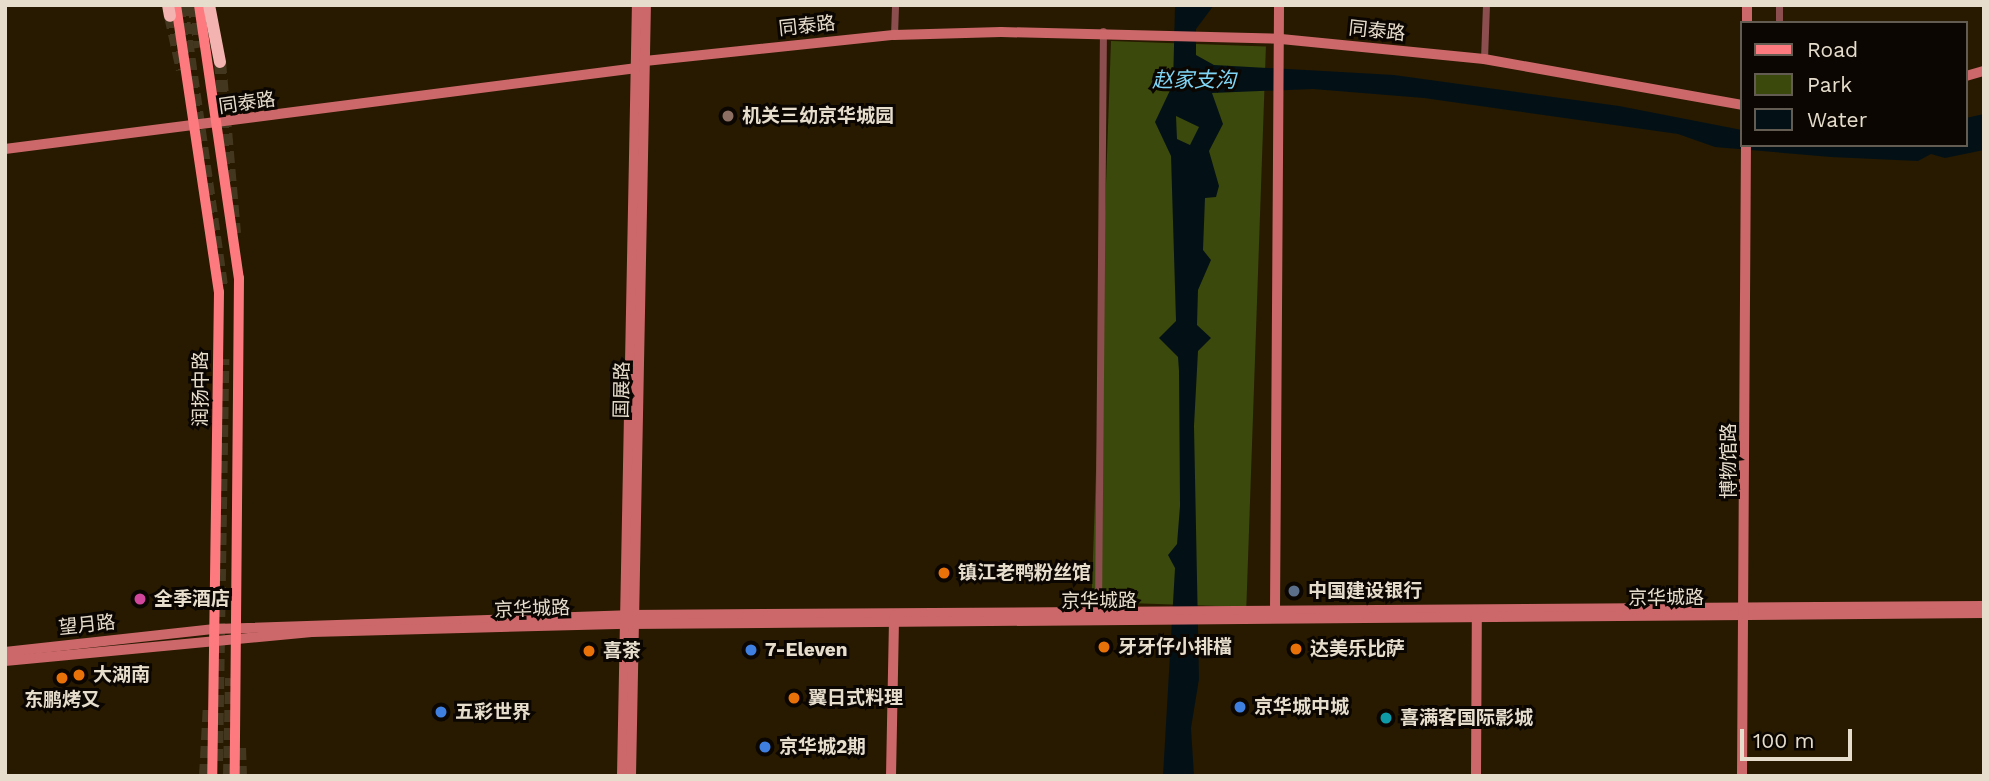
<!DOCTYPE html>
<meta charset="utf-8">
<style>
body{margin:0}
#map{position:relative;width:1989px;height:781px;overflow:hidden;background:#271a00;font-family:"Work Sans","Noto Sans SC",sans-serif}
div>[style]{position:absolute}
.green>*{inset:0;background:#3c490c;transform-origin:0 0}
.water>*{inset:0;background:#031117}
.highway-tunnel>*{height:12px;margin-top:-6px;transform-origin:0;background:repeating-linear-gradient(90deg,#44371f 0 12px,transparent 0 18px)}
.street>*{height:7px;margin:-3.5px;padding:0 3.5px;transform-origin:3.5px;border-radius:3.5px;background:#8c4e4e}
.secondary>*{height:10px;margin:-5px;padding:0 5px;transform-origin:5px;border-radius:5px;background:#cc686a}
.primary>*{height:10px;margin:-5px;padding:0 5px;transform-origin:5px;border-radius:5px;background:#fd7b7f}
.highway>*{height:12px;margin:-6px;padding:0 6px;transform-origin:6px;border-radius:6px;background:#f2b3b1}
.dots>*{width:19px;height:19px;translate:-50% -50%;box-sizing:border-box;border:4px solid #0b0601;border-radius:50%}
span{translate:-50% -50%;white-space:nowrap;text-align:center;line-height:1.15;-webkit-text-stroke:6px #0b0601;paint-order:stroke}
.street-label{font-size:19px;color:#e6ddcd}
.poi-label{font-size:19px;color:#e6ddcd;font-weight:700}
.left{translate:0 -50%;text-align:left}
.water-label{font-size:21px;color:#7fd5f5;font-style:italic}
.frame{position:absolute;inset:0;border:7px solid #e6ddcd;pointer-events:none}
.legend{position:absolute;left:1740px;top:21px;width:228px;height:126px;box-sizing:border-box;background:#0b0601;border:2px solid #635c53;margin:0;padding:9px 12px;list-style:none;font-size:21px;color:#e6ddcd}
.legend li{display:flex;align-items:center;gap:14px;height:35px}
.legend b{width:35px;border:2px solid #635c53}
.scale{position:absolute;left:1740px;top:729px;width:112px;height:32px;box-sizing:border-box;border:4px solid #e6ddcd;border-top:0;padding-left:9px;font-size:21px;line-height:24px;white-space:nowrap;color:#e6ddcd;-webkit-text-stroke:5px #0b0601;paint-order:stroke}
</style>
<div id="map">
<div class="green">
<div style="left:1111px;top:41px;width:155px;height:561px;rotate:2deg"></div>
</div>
<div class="water">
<div style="clip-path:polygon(evenodd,1214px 5px,1196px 29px,1196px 55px,1214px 65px,1394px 75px,1619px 106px,1742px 130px,1742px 145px,1966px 145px,1966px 118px,1984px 114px,1984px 150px,1945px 158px,1931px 154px,1918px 161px,1831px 157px,1715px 147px,1678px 134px,1424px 98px,1313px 89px,1212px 93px,1223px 124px,1209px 151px,1219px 186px,1216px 197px,1205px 198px,1203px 250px,1211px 260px,1198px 290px,1197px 325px,1211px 338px,1198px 351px,1194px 426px,1199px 679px,1191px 728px,1194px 776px,1163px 776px,1175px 568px,1168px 555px,1177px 544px,1180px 506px,1179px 371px,1178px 357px,1159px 338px,1176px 321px,1171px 156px,1155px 122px,1173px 84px,1175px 7px,1214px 5px,1176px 116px,1199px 127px,1190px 145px,1177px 139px,1176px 116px)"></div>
</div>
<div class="highway-tunnel">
<div style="left:182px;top:5px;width:283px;rotate:81.9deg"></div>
<div style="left:193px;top:5px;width:43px;rotate:80.5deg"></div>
<div style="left:170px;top:16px;width:55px;rotate:77.5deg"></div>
<div style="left:220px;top:62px;width:172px;rotate:85deg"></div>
<div style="left:240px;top:748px;width:28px;rotate:88deg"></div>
<div style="left:217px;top:761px;width:402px;rotate:-89.1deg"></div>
<div style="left:205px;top:776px;width:71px;rotate:-86.8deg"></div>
<div style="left:229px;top:776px;width:98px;rotate:-88.8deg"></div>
</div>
<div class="street">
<div style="left:1779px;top:23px;width:18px;rotate:-90deg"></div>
<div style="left:894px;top:35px;width:30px;rotate:-88deg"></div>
<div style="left:1484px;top:59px;width:54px;rotate:-87.9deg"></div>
<div style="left:1098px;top:611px;width:580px;rotate:-89.51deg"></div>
</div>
<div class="secondary">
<div style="left:1747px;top:23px;width:18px;rotate:-90deg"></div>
<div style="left:1966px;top:76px;width:19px;rotate:-16deg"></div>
<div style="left:5px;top:149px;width:637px;rotate:-7.3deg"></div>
<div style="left:637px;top:68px;width:11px;rotate:-41deg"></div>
<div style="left:645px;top:61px;width:250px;rotate:-6deg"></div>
<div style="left:894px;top:35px;width:107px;rotate:-1.6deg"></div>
<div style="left:1001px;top:32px;width:280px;rotate:1.4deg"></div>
<div style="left:1281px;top:39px;width:204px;rotate:5.6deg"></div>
<div style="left:1484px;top:59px;width:262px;rotate:10.1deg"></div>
<div style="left:1275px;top:611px;width:606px;rotate:-89.62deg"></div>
<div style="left:5px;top:652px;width:211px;rotate:-6.3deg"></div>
<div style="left:215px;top:629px;width:412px;rotate:-1.9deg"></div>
<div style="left:627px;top:615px;width:1357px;rotate:-0.38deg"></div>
<div style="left:5px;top:661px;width:308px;rotate:-5.4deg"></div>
<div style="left:312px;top:632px;width:315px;rotate:-1.5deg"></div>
<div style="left:627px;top:624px;width:1357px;rotate:-0.46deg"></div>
<div style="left:622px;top:776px;width:771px;rotate:-88.89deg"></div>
<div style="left:631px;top:776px;width:771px;rotate:-88.89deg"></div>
<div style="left:891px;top:776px;width:161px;rotate:-88.9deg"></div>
<div style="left:1476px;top:776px;width:164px;rotate:-89.7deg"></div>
<div style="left:1742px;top:776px;width:631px;rotate:-89.64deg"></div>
</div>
<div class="primary">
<div style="left:176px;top:5px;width:290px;rotate:81.5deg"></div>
<div style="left:219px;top:292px;width:484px;rotate:90.8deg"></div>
<div style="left:199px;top:5px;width:276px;rotate:81.7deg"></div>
<div style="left:239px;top:278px;width:498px;rotate:90.5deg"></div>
</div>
<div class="highway">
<div style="left:168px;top:5px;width:11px;rotate:80deg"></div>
<div style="left:209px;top:5px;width:58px;rotate:79.1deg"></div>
</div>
<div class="dots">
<div style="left:728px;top:116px;background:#8d6e63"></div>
<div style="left:944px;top:573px;background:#e8710a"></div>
<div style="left:1294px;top:591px;background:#5c6f8a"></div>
<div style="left:140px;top:599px;background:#d1479c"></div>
<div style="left:1104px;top:647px;background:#e8710a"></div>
<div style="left:1296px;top:649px;background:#e8710a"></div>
<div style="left:751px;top:650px;background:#3f7fe0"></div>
<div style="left:589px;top:651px;background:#e8710a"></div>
<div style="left:79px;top:675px;background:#e8710a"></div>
<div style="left:62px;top:678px;background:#e8710a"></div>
<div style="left:794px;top:698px;background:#e8710a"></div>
<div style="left:1240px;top:707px;background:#3f7fe0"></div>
<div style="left:441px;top:712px;background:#3f7fe0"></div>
<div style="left:1386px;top:718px;background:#0f9aa8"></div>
<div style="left:765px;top:747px;background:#3f7fe0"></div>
</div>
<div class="street-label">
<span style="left:807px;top:26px;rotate:-6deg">同泰路</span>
<span style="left:1377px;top:31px;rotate:6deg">同泰路</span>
<span style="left:247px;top:103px;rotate:-8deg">同泰路</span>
<span style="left:201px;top:389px;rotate:-90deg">润扬中路</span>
<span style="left:622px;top:390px;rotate:-89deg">国展路</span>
<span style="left:1729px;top:461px;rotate:-90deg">博物馆路</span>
<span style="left:1666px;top:598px">京华城路</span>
<span style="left:1099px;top:601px">京华城路</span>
<span style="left:532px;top:609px;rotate:-2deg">京华城路</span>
<span style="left:87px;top:625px;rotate:-6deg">望月路</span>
</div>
<div class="poi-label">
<span class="left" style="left:742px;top:116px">机关三幼京华城园</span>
<span class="left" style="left:958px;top:573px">镇江老鸭粉丝馆</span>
<span class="left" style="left:1308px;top:591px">中国建设银行</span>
<span class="left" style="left:154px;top:599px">全季酒店</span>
<span class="left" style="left:1118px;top:647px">牙牙仔小排檔</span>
<span class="left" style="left:1310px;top:649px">达美乐比萨</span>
<span class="left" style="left:765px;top:650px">7-Eleven</span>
<span class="left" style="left:603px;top:651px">喜茶</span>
<span class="left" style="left:93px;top:675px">大湖南</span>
<span class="left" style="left:808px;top:698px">翼日式料理</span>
<span style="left:62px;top:700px">东鹏烤又</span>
<span class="left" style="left:1254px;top:707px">京华城中城</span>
<span class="left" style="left:455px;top:712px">五彩世界</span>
<span class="left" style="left:1400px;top:718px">喜满客国际影城</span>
<span class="left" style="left:779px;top:747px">京华城2期</span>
</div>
<div class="water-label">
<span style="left:1194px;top:80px">赵家支沟</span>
</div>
<div class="frame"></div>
<ul class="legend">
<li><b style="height:9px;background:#fd7b7f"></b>Road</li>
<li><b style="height:19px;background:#3c490c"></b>Park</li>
<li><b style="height:19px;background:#031117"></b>Water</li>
</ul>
<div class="scale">100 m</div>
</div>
